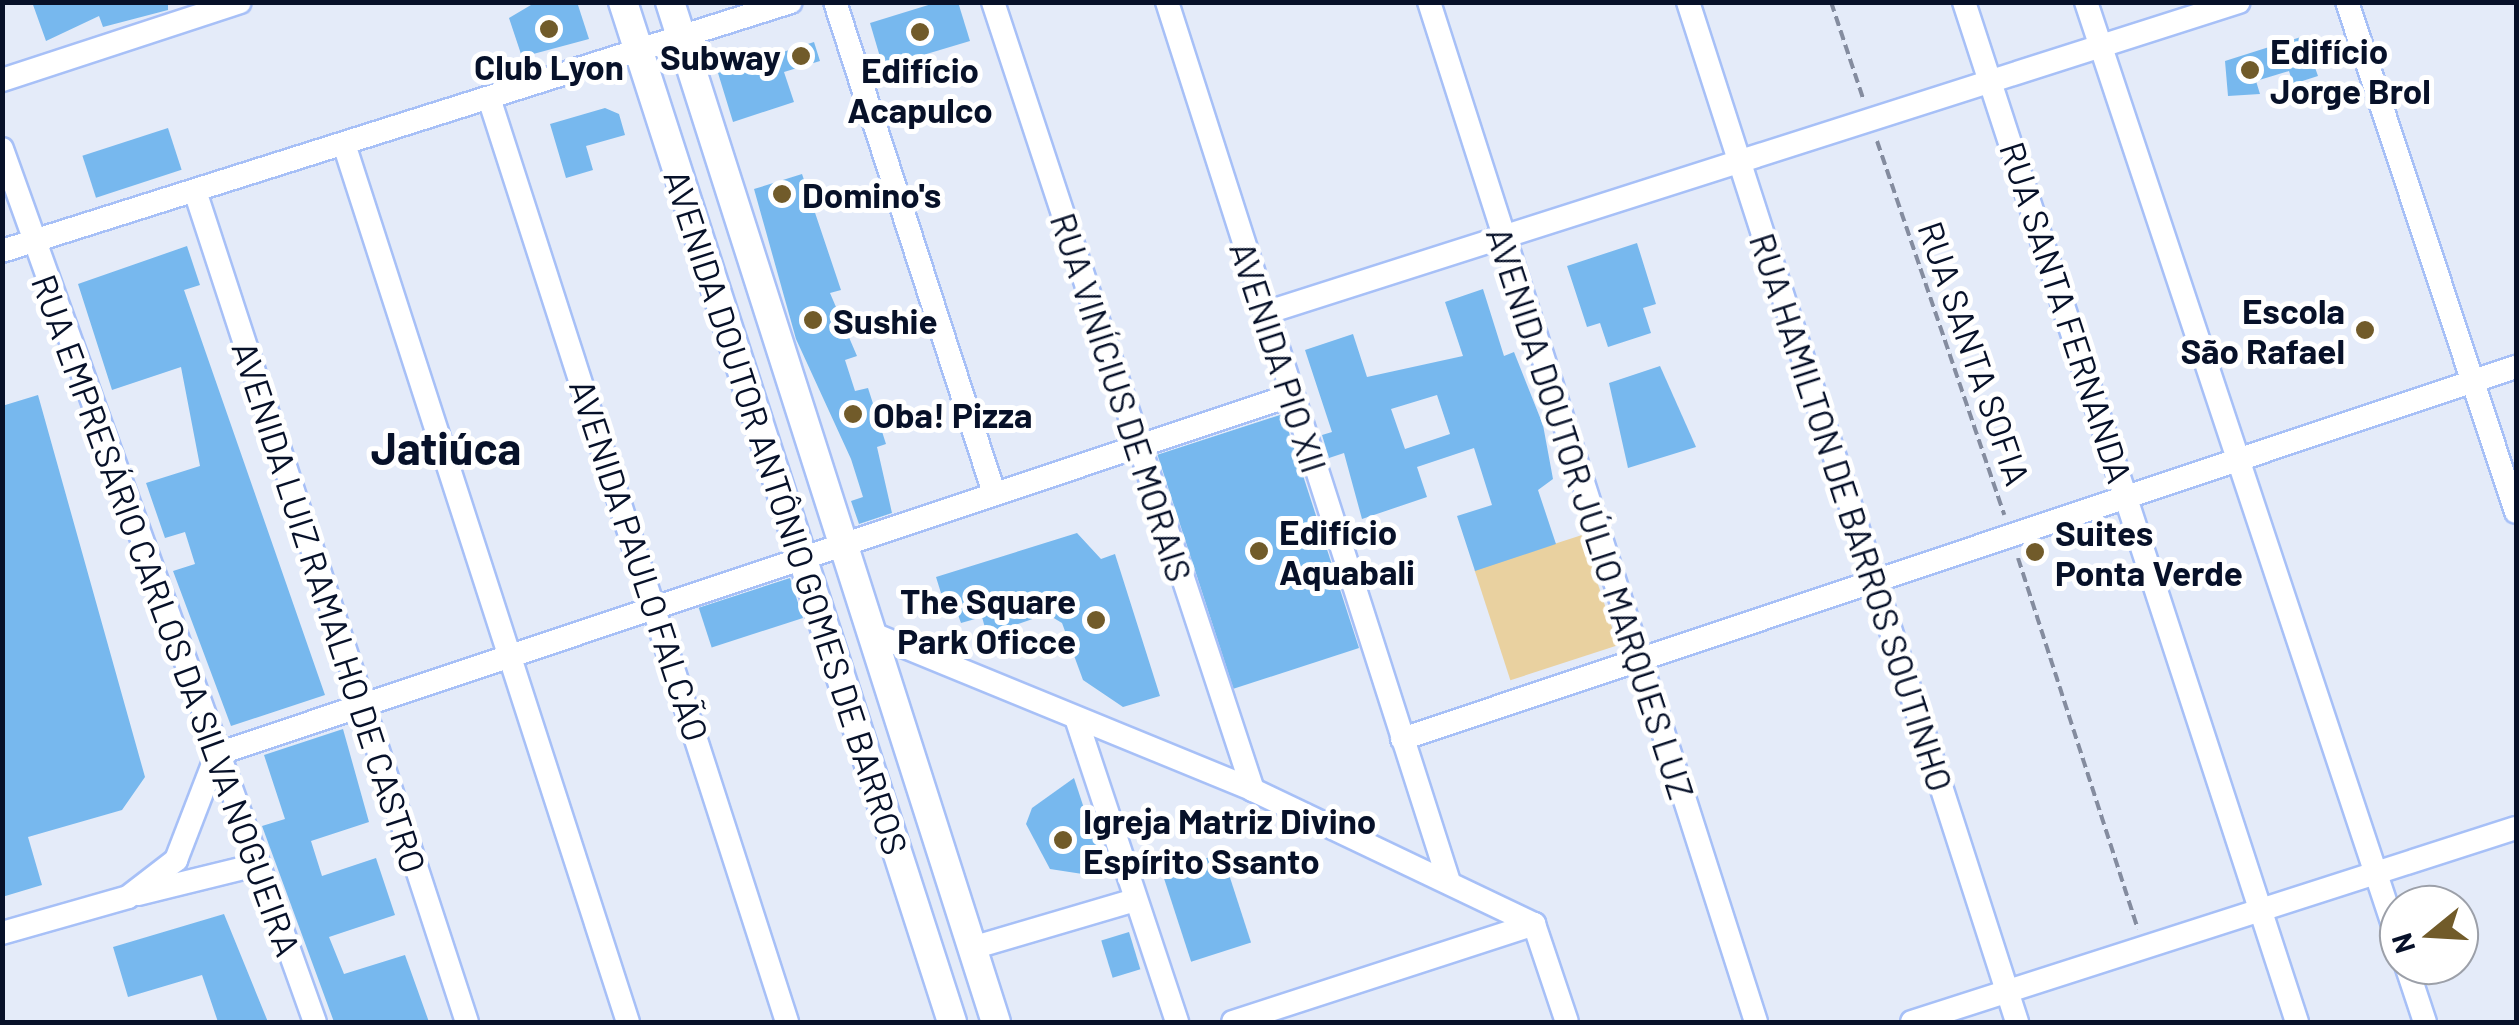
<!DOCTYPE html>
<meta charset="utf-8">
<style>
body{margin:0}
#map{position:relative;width:2519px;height:1025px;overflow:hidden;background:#e4ebf9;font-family:Barlow,sans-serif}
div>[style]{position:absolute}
.green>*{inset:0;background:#e9d1a0;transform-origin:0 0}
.building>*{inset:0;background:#77b8ee;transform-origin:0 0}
.path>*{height:4px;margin-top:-2px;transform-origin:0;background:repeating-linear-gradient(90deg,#848c9f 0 10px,transparent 0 15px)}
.roads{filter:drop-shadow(2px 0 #a7c0f7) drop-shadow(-2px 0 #a7c0f7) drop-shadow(0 2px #a7c0f7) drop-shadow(0 -2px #a7c0f7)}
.minor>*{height:22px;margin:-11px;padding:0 11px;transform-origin:11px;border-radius:11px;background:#fff}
.major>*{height:28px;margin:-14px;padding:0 14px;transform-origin:14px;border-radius:14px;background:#fff}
.dots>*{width:28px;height:28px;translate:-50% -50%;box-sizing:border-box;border:5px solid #fff;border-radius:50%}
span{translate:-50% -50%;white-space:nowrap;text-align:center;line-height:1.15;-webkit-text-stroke:10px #fff;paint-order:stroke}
.poi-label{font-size:35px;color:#071129;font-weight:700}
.left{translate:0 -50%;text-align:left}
.right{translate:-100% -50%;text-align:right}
.street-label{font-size:35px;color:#071129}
.district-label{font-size:45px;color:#071129;font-weight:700}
.frame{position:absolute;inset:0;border:5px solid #071129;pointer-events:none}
.north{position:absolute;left:2379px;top:885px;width:100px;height:100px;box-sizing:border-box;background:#fff;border:2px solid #9ca0a9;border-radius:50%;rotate:252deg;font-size:28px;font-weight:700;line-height:40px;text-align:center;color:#071129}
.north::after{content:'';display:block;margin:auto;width:35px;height:45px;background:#715b2a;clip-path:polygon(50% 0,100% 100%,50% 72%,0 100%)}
</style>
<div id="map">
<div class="green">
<div style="left:1582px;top:535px;width:116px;height:113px;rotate:72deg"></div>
</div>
<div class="building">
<div style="clip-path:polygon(32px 2px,168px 2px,168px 10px,103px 27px,99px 16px,46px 41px)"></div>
<div style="clip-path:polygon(536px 2px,577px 2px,589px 39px,522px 57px,509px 18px)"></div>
<div style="clip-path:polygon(938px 2px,958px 2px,970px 41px,883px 67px,870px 23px)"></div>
<div style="clip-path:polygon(2304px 36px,2318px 76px,2293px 84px,2289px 71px,2256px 81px,2260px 94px,2228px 96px,2225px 61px)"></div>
<div style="clip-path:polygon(814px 42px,820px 61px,784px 72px,794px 102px,733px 122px,718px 73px)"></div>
<div style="clip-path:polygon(605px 108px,619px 114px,625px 135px,586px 146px,593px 170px,566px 178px,550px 124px)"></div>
<div style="left:168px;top:128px;width:44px;height:90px;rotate:72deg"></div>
<div style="clip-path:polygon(802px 174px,841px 290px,830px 293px,857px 356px,845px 360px,855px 391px,868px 388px,886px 444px,877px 447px,892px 513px,859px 524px,851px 501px,863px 497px,851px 459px,796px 339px,754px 189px)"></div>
<div style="clip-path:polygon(1637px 243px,1656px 304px,1643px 308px,1651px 333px,1608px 347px,1600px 323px,1587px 327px,1567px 266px)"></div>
<div style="clip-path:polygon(187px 246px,200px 285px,184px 290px,325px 695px,231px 726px,173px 571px,195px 564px,185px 532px,165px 538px,146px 483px,200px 466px,181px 367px,112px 390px,78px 284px)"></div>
<div style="clip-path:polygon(evenodd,1483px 289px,1504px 356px,1514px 352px,1543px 425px,1553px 479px,1538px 490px,1556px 544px,1475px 571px,1457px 516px,1492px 505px,1474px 448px,1417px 467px,1427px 497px,1362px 519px,1344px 453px,1329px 458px,1322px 435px,1332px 432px,1305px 350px,1353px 334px,1367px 377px,1463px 356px,1445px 302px,1483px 289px,1437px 395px,1450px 434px,1405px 449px,1391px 409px,1437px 395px)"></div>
<div style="clip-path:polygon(1660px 366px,1696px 447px,1628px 468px,1609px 383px)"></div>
<div style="clip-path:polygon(38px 395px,145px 777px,122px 810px,28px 837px,42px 885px,2px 897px,2px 406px)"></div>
<div style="left:1283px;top:414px;width:246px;height:132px;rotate:72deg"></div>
<div style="clip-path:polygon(1077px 533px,1101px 559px,1115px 554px,1160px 696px,1123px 707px,1083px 680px,1062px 623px,1047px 614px,987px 635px,982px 617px,961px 623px,954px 604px,945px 606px,936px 577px)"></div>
<div style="left:790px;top:578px;width:42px;height:96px;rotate:72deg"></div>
<div style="clip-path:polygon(343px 729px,369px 822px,311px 841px,322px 876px,376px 858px,395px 915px,329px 937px,344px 974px,405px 955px,429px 1022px,334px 1022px,262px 826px,285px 819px,264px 755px)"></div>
<div style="clip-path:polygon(1074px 778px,1105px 872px,1089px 875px,1050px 869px,1026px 824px,1032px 808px)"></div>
<div style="left:1222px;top:853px;width:94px;height:63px;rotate:72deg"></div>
<div style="clip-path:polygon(224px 914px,268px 1022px,218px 1022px,202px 975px,128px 997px,113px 947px)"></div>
<div style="left:1129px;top:932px;width:39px;height:29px;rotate:73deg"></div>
</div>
<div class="path">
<div style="left:1831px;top:2px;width:101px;rotate:71.6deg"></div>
<div style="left:1877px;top:141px;width:395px;rotate:71.2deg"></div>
<div style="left:2018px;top:558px;width:390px;rotate:72.1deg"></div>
</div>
<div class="roads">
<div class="minor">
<div style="left:835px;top:2px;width:516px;rotate:72.06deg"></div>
<div style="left:993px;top:2px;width:830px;rotate:71.74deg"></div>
<div style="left:1167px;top:2px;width:924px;rotate:72.23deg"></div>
<div style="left:1429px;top:2px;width:1071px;rotate:72.22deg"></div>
<div style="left:1688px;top:2px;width:1072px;rotate:72.12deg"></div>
<div style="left:1964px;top:2px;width:1073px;rotate:71.92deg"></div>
<div style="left:2086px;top:2px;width:992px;rotate:71.6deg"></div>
<div style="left:2347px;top:2px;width:537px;rotate:71.67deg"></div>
<div style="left:2px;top:80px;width:250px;rotate:-18.1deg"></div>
<div style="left:489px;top:98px;width:971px;rotate:72.12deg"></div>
<div style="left:344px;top:144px;width:923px;rotate:72.08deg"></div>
<div style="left:2px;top:149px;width:927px;rotate:70.28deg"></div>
<div style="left:195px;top:191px;width:874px;rotate:71.88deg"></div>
<div style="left:2px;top:251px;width:827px;rotate:-17.52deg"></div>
<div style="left:1265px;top:313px;width:1022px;rotate:-17.71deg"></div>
<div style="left:871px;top:633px;width:413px;rotate:22.3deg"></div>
<div style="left:1253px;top:790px;width:311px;rotate:25.5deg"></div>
<div style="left:1534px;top:924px;width:103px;rotate:71.4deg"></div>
<div style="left:1077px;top:721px;width:317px;rotate:71.6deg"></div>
<div style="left:1402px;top:739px;width:1174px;rotate:-18.47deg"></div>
<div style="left:217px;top:754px;width:1133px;rotate:-18.47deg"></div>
<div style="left:138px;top:894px;width:122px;rotate:-13.8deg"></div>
<div style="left:2px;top:933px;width:131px;rotate:-15.9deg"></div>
<div style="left:128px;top:897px;width:61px;rotate:-37.6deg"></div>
<div style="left:176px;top:860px;width:114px;rotate:-68.9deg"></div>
<div style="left:972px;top:948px;width:170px;rotate:-16.4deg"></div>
<div style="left:2406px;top:965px;width:60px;rotate:71.6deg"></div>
<div style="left:1233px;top:1022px;width:317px;rotate:-18deg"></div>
<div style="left:1912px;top:1022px;width:634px;rotate:-17.81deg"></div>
</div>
<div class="major">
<div style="left:623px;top:2px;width:1072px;rotate:72.12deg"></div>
<div style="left:670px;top:2px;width:1071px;rotate:72.28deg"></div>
</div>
</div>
<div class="dots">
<div style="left:549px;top:29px;background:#715b2a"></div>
<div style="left:920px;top:32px;background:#715b2a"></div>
<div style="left:801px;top:56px;background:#715b2a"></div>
<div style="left:2250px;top:70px;background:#715b2a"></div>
<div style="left:782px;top:194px;background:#715b2a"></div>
<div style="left:813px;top:320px;background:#715b2a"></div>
<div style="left:2365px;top:330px;background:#715b2a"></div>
<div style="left:853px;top:414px;background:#715b2a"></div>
<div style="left:1259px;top:551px;background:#715b2a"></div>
<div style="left:2035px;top:552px;background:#715b2a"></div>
<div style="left:1096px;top:620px;background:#715b2a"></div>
<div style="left:1063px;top:840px;background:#715b2a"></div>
</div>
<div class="poi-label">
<span class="left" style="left:2270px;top:70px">Edifício<br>Jorge Brol</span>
<span class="right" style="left:781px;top:56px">Subway</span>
<span style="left:549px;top:66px">Club Lyon</span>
<span style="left:920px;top:89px">Edifício<br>Acapulco</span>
<span class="left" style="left:802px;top:194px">Domino's</span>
<span class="right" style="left:2345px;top:330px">Escola<br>São Rafael</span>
<span class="left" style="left:833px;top:320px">Sushie</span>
<span class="left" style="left:873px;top:414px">Oba! Pizza</span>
<span class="left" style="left:1279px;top:551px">Edifício<br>Aquabali</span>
<span class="left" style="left:2055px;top:552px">Suites<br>Ponta Verde</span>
<span class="right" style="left:1076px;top:620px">The Square<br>Park Oficce</span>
<span class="left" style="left:1083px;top:840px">Igreja Matriz Divino<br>Espírito Ssanto</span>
</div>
<div class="street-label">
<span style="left:2067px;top:312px;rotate:72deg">RUA SANTA FERNANDA</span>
<span style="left:1975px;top:353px;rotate:71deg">RUA SANTA SOFIA</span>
<span style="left:1279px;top:357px;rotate:72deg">AVENIDA PIO XII</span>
<span style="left:1122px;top:397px;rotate:72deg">RUA VINÍCIUS DE MORAIS</span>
<span style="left:787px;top:512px;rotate:72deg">AVENIDA DOUTOR ANTÔNIO GOMES DE BARROS</span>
<span style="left:1852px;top:512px;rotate:72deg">RUA HAMILTON DE BARROS SOUTINHO</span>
<span style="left:1591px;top:513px;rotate:72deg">AVENIDA DOUTOR JÚLIO MARQUES LUZ</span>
<span style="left:640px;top:560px;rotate:72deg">AVENIDA PAULO FALCÃO</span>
<span style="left:330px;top:607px;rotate:72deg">AVENIDA LUIZ RAMALHO DE CASTRO</span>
<span style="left:167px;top:615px;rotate:70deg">RUA EMPRESÁRIO CARLOS DA SILVA NOGUEIRA</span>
</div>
<div class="district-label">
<span style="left:446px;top:448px">Jatiúca</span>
</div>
<div class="frame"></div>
<div class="north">N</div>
</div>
